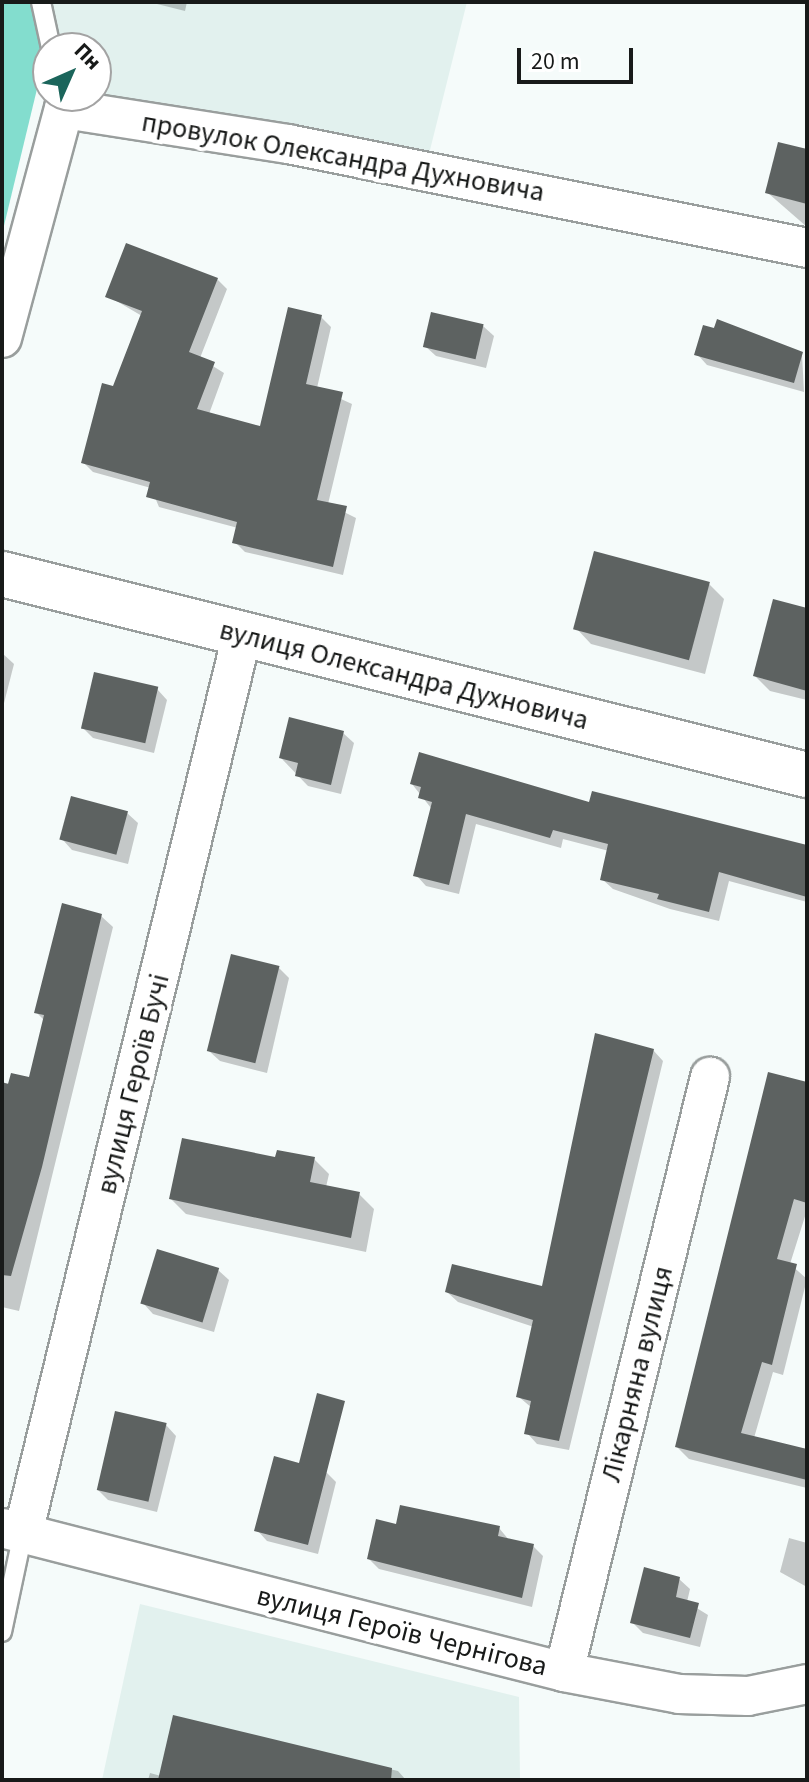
<!DOCTYPE html>
<meta charset="utf-8">
<style>
body{margin:0}
#map{position:relative;width:809px;height:1782px;overflow:hidden;background:#f5fbfa;font-family:"Source Sans 3",sans-serif}
div>[style]{position:absolute}
.built>*{inset:0;background:#e2f1ee}
.green>*{inset:0;background:#83ddce}
.shadow>*{inset:0;background:#0003}
.building>*{inset:0;background:#5d6261;transform-origin:0 0}
.roads{filter:drop-shadow(2px 0 #999e9d) drop-shadow(-2px 0 #999e9d) drop-shadow(0 2px #999e9d) drop-shadow(0 -2px #999e9d)}
.service>*{height:18px;margin:-9px;padding:0 9px;transform-origin:9px;border-radius:9px;background:#fff}
.minor>*{height:38px;margin:-19px;padding:0 19px;transform-origin:19px;border-radius:19px;background:#fff}
.secondary>*{height:44px;margin:-22px;padding:0 22px;transform-origin:22px;border-radius:22px;background:#fff}
span{translate:-50% -50%;white-space:nowrap;text-align:center;line-height:1.15;-webkit-text-stroke:8px #fff;paint-order:stroke}
.street-label{font-size:28px;color:#181a19}
.frame{position:absolute;inset:0;border:4px solid #181a19;pointer-events:none}
.north{position:absolute;left:32px;top:32px;width:80px;height:80px;box-sizing:border-box;background:#fff;border:2px solid #a3a3a3;border-radius:50%;rotate:45deg;font-size:22px;font-weight:700;line-height:32px;text-align:center;color:#181a19}
.north::after{content:'';display:block;margin:auto;width:28px;height:36px;background:#1b655b;clip-path:polygon(50% 0,100% 100%,50% 72%,0 100%)}
.scale{position:absolute;left:517px;top:48px;width:116px;height:36px;box-sizing:border-box;border:4px solid #181a19;border-top:0;padding-left:10px;font-size:24px;line-height:28px;white-space:nowrap;color:#181a19;-webkit-text-stroke:6px #fff;paint-order:stroke}
</style>
<div id="map">
<div class="built">
<div style="clip-path:polygon(28px 2px,467px 2px,428px 158px,96px 96px,96px 48px,48px 48px,45px 92px)"></div>
<div style="clip-path:polygon(140px 1604px,519px 1697px,520px 1780px,102px 1780px)"></div>
</div>
<div class="green">
<div style="clip-path:polygon(2px 2px,30px 2px,44px 60px,2px 234px)"></div>
</div>
<div class="shadow">
<div style="clip-path:polygon(149px 2px,187px 2px,185px 11px)"></div>
<div style="clip-path:polygon(807px 151px,807px 227px,768px 193px)"></div>
<div style="clip-path:polygon(217px 279px,227px 289px,200px 358px,224px 373px,209px 414px,261px 429px,321px 317px,331px 327px,317px 388px,352px 404px,328px 504px,356px 518px,343px 575px,245px 552px,235px 542px,238px 528px,159px 507px,151px 488px,93px 472px,83px 462px,142px 316px,108px 296px)"></div>
<div style="clip-path:polygon(718px 321px,802px 354px,804px 392px,707px 365px,697px 354px)"></div>
<div style="clip-path:polygon(483px 326px,494px 336px,486px 368px,436px 356px,425px 346px)"></div>
<div style="clip-path:polygon(709px 584px,724px 599px,705px 674px,591px 644px,576px 628px)"></div>
<div style="clip-path:polygon(807px 610px,807px 700px,770px 691px,755px 676px)"></div>
<div style="clip-path:polygon(2px 653px,14px 664px,2px 711px)"></div>
<div style="clip-path:polygon(157px 689px,167px 700px,154px 753px,93px 738px,82px 727px)"></div>
<div style="clip-path:polygon(343px 733px,354px 743px,341px 794px,308px 786px,281px 758px)"></div>
<div style="clip-path:polygon(412px 784px,590px 805px,807px 850px,807px 902px,729px 881px,719px 921px,670px 909px,613px 889px,602px 879px,609px 851px,563px 839px,561px 848px,476px 824px,459px 894px,426px 886px,416px 875px,431px 808px)"></div>
<div style="clip-path:polygon(127px 813px,138px 823px,128px 864px,72px 850px,62px 839px)"></div>
<div style="clip-path:polygon(101px 916px,113px 927px,19px 1311px,2px 1307px,2px 1084px,31px 1080px,45px 1021px,36px 1012px)"></div>
<div style="clip-path:polygon(279px 968px,289px 978px,267px 1073px,220px 1061px,209px 1051px)"></div>
<div style="clip-path:polygon(653px 1050px,663px 1061px,569px 1450px,537px 1444px,527px 1433px,532px 1408px,519px 1397px,534px 1327px,458px 1302px,447px 1292px,543px 1288px)"></div>
<div style="clip-path:polygon(807px 1084px,807px 1210px,790px 1264px,807px 1279px,783px 1375px,773px 1372px,754px 1438px,807px 1451px,807px 1488px,689px 1459px,677px 1447px)"></div>
<div style="clip-path:polygon(314px 1159px,329px 1174px,326px 1187px,359px 1194px,374px 1209px,366px 1252px,186px 1214px,171px 1199px,277px 1160px)"></div>
<div style="clip-path:polygon(218px 1270px,229px 1280px,214px 1332px,153px 1314px,143px 1303px)"></div>
<div style="clip-path:polygon(166px 1425px,176px 1436px,157px 1512px,108px 1500px,97px 1489px)"></div>
<div style="clip-path:polygon(326px 1472px,336px 1482px,318px 1554px,267px 1541px,257px 1530px)"></div>
<div style="clip-path:polygon(397px 1526px,499px 1528px,509px 1540px,533px 1546px,543px 1556px,532px 1607px,379px 1569px,369px 1559px)"></div>
<div style="clip-path:polygon(789px 1538px,807px 1543px,807px 1587px,780px 1572px)"></div>
<div style="clip-path:polygon(679px 1579px,690px 1589px,687px 1602px,708px 1615px,700px 1647px,643px 1633px,633px 1623px)"></div>
<div style="clip-path:polygon(174px 1718px,398px 1771px,406px 1780px,148px 1780px,150px 1773px,161px 1776px)"></div>
</div>
<div class="building">
<div style="clip-path:polygon(778px 142px,807px 149px,807px 204px,765px 193px)"></div>
<div style="clip-path:polygon(126px 243px,218px 278px,189px 352px,215px 362px,197px 409px,260px 426px,288px 307px,322px 315px,306px 384px,343px 392px,317px 500px,347px 506px,333px 567px,232px 543px,237px 522px,146px 497px,150px 482px,81px 463px,102px 383px,113px 386px,142px 311px,105px 297px)"></div>
<div style="left:431px;top:312px;width:54px;height:36px;rotate:13deg"></div>
<div style="clip-path:polygon(717px 319px,803px 352px,794px 383px,694px 355px,703px 325px,714px 328px)"></div>
<div style="left:594px;top:551px;width:120px;height:81px;rotate:15deg"></div>
<div style="clip-path:polygon(773px 599px,807px 608px,807px 691px,753px 676px)"></div>
<div style="left:94px;top:672px;width:66px;height:58px;rotate:13deg"></div>
<div style="clip-path:polygon(289px 717px,344px 731px,331px 785px,295px 776px,298px 763px,279px 758px)"></div>
<div style="clip-path:polygon(419px 752px,589px 802px,592px 791px,807px 845px,807px 897px,719px 872px,709px 912px,657px 899px,659px 894px,600px 880px,608px 844px,553px 830px,550px 838px,466px 814px,449px 885px,413px 876px,432px 802px,418px 798px,421px 787px,410px 784px)"></div>
<div style="left:71px;top:796px;width:59px;height:45px;rotate:15deg"></div>
<div style="clip-path:polygon(62px 903px,102px 914px,42px 1167px,11px 1276px,2px 1275px,2px 1082px,8px 1084px,11px 1073px,29px 1077px,44px 1015px,34px 1013px)"></div>
<div style="left:231px;top:954px;width:50px;height:100px;rotate:14deg"></div>
<div style="clip-path:polygon(595px 1033px,654px 1049px,559px 1441px,524px 1434px,531px 1401px,516px 1397px,533px 1320px,445px 1292px,452px 1264px,542px 1286px)"></div>
<div style="clip-path:polygon(768px 1072px,807px 1082px,807px 1203px,794px 1199px,777px 1259px,797px 1264px,772px 1365px,762px 1362px,741px 1433px,807px 1449px,807px 1480px,675px 1447px)"></div>
<div style="clip-path:polygon(182px 1138px,275px 1157px,277px 1150px,315px 1157px,310px 1182px,360px 1192px,351px 1238px,169px 1199px)"></div>
<div style="left:157px;top:1249px;width:65px;height:57px;rotate:17deg"></div>
<div style="clip-path:polygon(317px 1393px,345px 1401px,308px 1545px,254px 1531px,274px 1456px,299px 1463px)"></div>
<div style="left:115px;top:1411px;width:53px;height:81px;rotate:13deg"></div>
<div style="clip-path:polygon(400px 1505px,500px 1526px,498px 1536px,534px 1544px,522px 1598px,367px 1559px,376px 1519px,396px 1524px)"></div>
<div style="clip-path:polygon(644px 1567px,680px 1577px,676px 1597px,699px 1603px,690px 1638px,630px 1623px)"></div>
<div style="clip-path:polygon(173px 1715px,392px 1768px,391px 1780px,158px 1780px)"></div>
</div>
<div class="roads">
<div class="service">
<div style="left:41px;top:2px;width:47px;rotate:77.7deg"></div>
<div style="left:2px;top:1632px;width:101px;rotate:-78deg"></div>
</div>
<div class="minor">
<div style="left:2px;top:338px;width:237px;rotate:-74.9deg"></div>
<div style="left:64px;top:109px;width:227px;rotate:8.9deg"></div>
<div style="left:288px;top:144px;width:529px;rotate:11.33deg"></div>
<div style="left:2px;top:1528px;width:580px;rotate:14.37deg"></div>
<div style="left:564px;top:1672px;width:117px;rotate:10.8deg"></div>
<div style="left:679px;top:1694px;width:69px;rotate:1.7deg"></div>
<div style="left:748px;top:1696px;width:60px;rotate:-11.5deg"></div>
<div style="left:23px;top:1533px;width:924px;rotate:-76.29deg"></div>
<div style="left:564px;top:1672px;width:613px;rotate:-76.21deg"></div>
</div>
<div class="secondary">
<div style="left:2px;top:574px;width:830px;rotate:14.02deg"></div>
</div>
</div>
<div class="street-label">
<span style="left:343px;top:157px;rotate:10deg">провулок Олександра Духновича</span>
<span style="left:404px;top:675px;rotate:14deg">вулиця Олександра Духновича</span>
<span style="left:133px;top:1084px;rotate:-76deg">вулиця Героїв Бучі</span>
<span style="left:637px;top:1374px;rotate:-76deg">Лікарняна вулиця</span>
<span style="left:402px;top:1631px;rotate:14deg">вулиця Героїв Чернігова</span>
</div>
<div class="frame"></div>
<div class="north">Пн</div>
<div class="scale">20 m</div>
</div>
